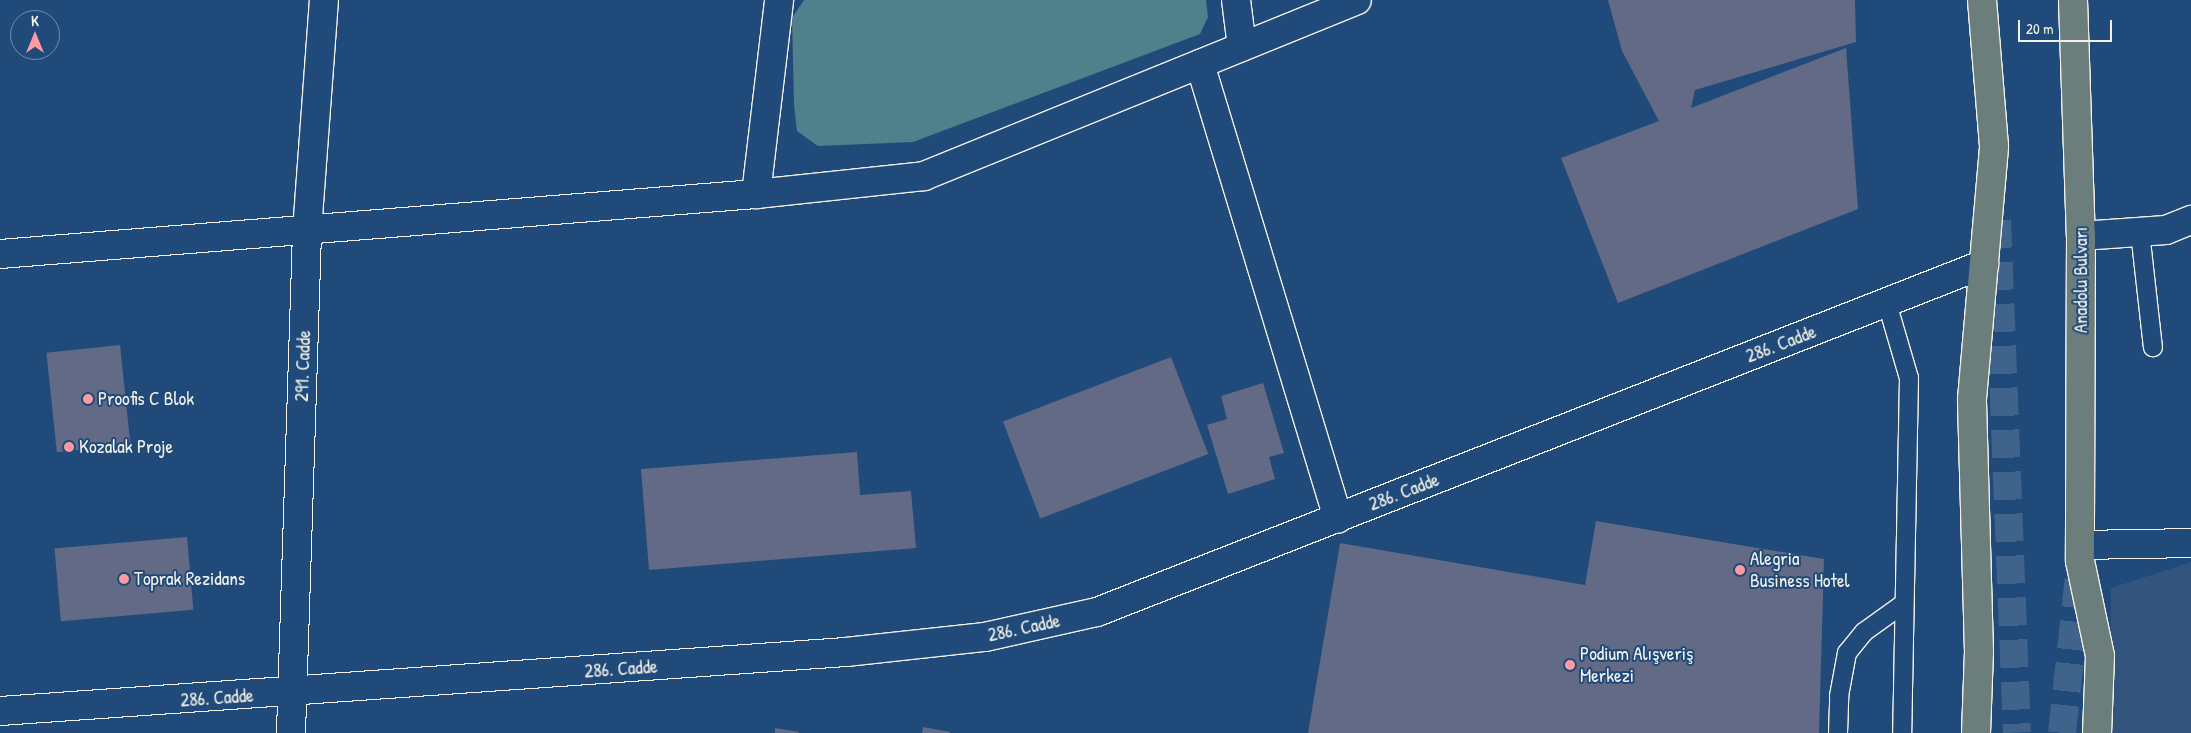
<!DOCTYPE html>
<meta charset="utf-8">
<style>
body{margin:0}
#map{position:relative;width:2191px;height:733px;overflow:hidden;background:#1f4a7a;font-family:"Patrick Hand",sans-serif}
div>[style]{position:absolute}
.built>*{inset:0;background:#33547d}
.green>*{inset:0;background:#50808b}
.building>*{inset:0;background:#626a85;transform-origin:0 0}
.primary-tunnel>*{height:28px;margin-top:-14px;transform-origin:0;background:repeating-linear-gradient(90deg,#3f638a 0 28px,transparent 0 42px)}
.roads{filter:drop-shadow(1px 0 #f4f1e8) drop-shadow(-1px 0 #f4f1e8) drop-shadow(0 1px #f4f1e8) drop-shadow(0 -1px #f4f1e8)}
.service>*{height:18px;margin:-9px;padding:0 9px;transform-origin:9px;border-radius:9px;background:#1f4a7a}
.minor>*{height:28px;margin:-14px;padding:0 14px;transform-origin:14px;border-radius:14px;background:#1f4a7a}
.primary>*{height:28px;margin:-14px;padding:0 14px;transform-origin:14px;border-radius:14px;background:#6c7e7c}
.dots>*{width:14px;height:14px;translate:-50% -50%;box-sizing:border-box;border:2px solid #1f4a7a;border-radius:50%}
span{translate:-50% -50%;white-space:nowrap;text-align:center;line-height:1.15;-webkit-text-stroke:4px #1f4a7a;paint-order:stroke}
.street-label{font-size:19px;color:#f4f1e8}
.poi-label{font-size:19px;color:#f4f1e8}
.left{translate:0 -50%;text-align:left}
.north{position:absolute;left:10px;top:10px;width:50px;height:50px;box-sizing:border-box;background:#1f4a7a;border:1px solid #748da6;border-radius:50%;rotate:0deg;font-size:14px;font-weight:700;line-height:20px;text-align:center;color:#f4f1e8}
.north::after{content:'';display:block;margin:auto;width:18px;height:22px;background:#ff9aa2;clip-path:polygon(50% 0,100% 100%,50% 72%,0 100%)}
.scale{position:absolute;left:2018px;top:20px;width:94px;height:22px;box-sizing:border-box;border:2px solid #f4f1e8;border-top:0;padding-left:6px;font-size:15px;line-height:18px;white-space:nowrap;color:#f4f1e8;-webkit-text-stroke:4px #1f4a7a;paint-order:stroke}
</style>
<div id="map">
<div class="built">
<div style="clip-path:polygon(2191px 562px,2191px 733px,2111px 733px,2111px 588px)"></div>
</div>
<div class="green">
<div style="clip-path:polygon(804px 0,1206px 0,1208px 17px,1200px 34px,913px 142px,818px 146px,797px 131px,794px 105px,792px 18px)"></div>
</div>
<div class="building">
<div style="clip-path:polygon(1608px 0,1855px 0,1856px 42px,1695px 90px,1691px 108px,1846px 48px,1858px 209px,1618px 303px,1561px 158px,1659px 121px,1622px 51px)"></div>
<div style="left:120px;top:345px;width:100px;height:74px;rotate:84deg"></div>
<div style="left:1171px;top:357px;width:104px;height:180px;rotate:69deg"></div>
<div style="clip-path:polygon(1263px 383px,1284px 453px,1269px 457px,1275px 479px,1228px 494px,1207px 425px,1227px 419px,1221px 396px)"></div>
<div style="clip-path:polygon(857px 452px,860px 495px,911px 491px,916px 548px,649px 570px,641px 469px)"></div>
<div style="clip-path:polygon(1596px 521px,1824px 559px,1819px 733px,1308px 733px,1340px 543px,1585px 585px)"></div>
<div style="left:187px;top:537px;width:73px;height:133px;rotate:85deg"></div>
<div style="clip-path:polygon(923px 727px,950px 732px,950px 733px,922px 733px)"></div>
<div style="clip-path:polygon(775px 728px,799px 732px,799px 733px,775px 733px)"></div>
</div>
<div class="primary-tunnel">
<div style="left:1997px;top:220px;width:513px;rotate:87.77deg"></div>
<div style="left:2062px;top:733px;width:166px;rotate:-83.8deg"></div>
</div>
<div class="roads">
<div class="service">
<div style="left:2140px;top:232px;width:116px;rotate:83.6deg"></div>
<div style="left:1887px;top:303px;width:78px;rotate:73.7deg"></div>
<div style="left:1909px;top:378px;width:355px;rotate:91.1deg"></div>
<div style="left:1838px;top:733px;width:37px;rotate:-88deg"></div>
<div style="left:1839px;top:696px;width:44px;rotate:-79.5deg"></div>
<div style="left:1847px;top:653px;width:27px;rotate:-51deg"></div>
<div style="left:1864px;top:632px;width:48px;rotate:-35.7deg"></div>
</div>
<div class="minor">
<div style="left:1236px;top:0;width:47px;rotate:82.7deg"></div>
<div style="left:1200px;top:64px;width:475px;rotate:73.1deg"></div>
<div style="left:756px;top:194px;width:195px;rotate:-83.2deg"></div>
<div style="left:2081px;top:236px;width:85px;rotate:-4deg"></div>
<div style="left:2166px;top:230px;width:27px;rotate:-22deg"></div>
<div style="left:0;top:254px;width:758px;rotate:-4.54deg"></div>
<div style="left:756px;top:194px;width:169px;rotate:-6.1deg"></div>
<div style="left:924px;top:176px;width:467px;rotate:-22.1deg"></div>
<div style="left:2080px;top:545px;width:111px;rotate:-1deg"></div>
<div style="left:0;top:711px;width:848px;rotate:-3.99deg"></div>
<div style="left:846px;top:652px;width:140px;rotate:-6.2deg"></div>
<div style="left:985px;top:637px;width:115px;rotate:-12.6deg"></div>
<div style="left:1097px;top:612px;width:953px;rotate:-21.42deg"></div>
<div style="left:291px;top:733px;width:502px;rotate:-88.17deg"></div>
<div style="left:307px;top:231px;width:232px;rotate:-85.8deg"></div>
</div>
<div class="primary">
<div style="left:2073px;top:0;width:236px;rotate:88.1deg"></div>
<div style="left:2081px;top:236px;width:325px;rotate:90.2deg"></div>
<div style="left:2080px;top:561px;width:97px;rotate:78.1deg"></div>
<div style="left:2100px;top:656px;width:77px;rotate:92.2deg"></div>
<div style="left:1976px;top:733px;width:81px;rotate:-87.9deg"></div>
<div style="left:1979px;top:652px;width:253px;rotate:-91.6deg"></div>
<div style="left:1972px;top:399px;width:254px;rotate:-85deg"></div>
<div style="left:1994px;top:146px;width:146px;rotate:-94.7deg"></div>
</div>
</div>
<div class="dots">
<div style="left:88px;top:399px;background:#ff9aa2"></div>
<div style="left:69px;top:447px;background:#ff9aa2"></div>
<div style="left:1740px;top:570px;background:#ff9aa2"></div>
<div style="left:124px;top:579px;background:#ff9aa2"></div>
<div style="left:1570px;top:665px;background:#ff9aa2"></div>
</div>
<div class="street-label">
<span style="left:2081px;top:280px;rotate:-90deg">Anadolu Bulvarı</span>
<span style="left:1781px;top:344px;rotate:-21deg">286. Cadde</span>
<span style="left:303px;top:366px;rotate:-88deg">291. Cadde</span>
<span style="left:1404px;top:492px;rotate:-21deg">286. Cadde</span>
<span style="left:1024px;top:628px;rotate:-12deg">286. Cadde</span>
<span style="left:621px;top:669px;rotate:-4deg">286. Cadde</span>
<span style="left:217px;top:698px;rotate:-4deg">286. Cadde</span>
</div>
<div class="poi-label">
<span class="left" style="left:98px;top:399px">Proofis C Blok</span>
<span class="left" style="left:79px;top:447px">Kozalak Proje</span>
<span class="left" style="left:1750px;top:570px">Alegria<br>Business Hotel</span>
<span class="left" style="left:134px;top:579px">Toprak Rezidans</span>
<span class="left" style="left:1580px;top:665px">Podium Alışveriş<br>Merkezi</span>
</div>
<div class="north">K</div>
<div class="scale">20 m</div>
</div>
